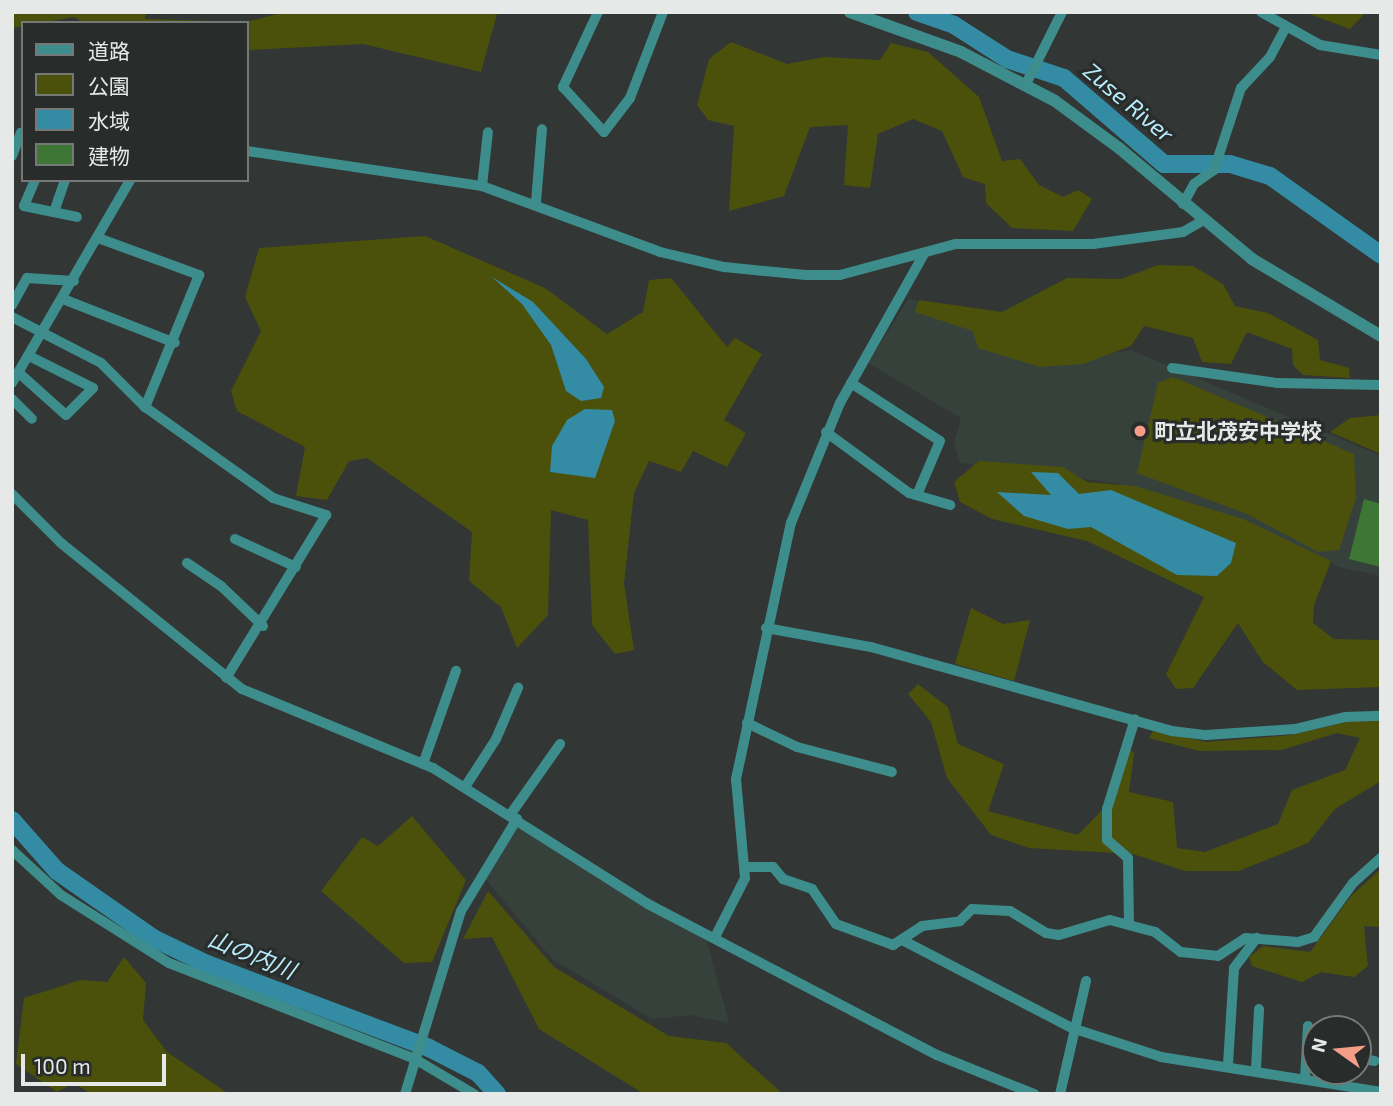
<!DOCTYPE html>
<meta charset="utf-8">
<style>
body{margin:0}
#map{position:relative;width:1393px;height:1106px;overflow:hidden;background:#323634;font-family:"Exo 2","Noto Sans JP",sans-serif}
div>[style]{position:absolute}
.built>*{inset:0;background:#37413c}
.green>*{inset:0;background:#4b510b}
.water>*{inset:0;background:#338ba4}
.river>*{height:18px;margin:-9px;padding:0 9px;transform-origin:9px;border-radius:9px;background:#338ba4}
.building>*{inset:0;background:#3e7636}
.minor>*{height:10px;margin:-5px;padding:0 5px;transform-origin:5px;border-radius:5px;background:#3d8d8c}
.tertiary>*{height:12px;margin:-6px;padding:0 6px;transform-origin:6px;border-radius:6px;background:#3d8d8c}
.dots>*{width:19px;height:19px;translate:-50% -50%;box-sizing:border-box;border:4px solid #282c2a;border-radius:50%}
span{translate:-50% -50%;white-space:nowrap;text-align:center;line-height:1.15;-webkit-text-stroke:6px #282c2a;paint-order:stroke}
.poi-label{font-size:21px;color:#e6e9e8;font-weight:700}
.left{translate:0 -50%;text-align:left}
.water-label{font-size:23px;color:#b9edfd;font-style:italic}
.frame{position:absolute;inset:0;border:14px solid #e6e9e8;pointer-events:none}
.legend{position:absolute;left:21px;top:21px;width:228px;height:161px;box-sizing:border-box;background:#282c2a;border:2px solid #747876;margin:0;padding:9px 12px;list-style:none;font-size:21px;color:#e6e9e8}
.legend li{display:flex;align-items:center;gap:14px;height:35px}
.legend b{width:35px;border:2px solid #747876}
.north{position:absolute;left:1302px;top:1015px;width:70px;height:70px;box-sizing:border-box;background:#282c2a;border:2px solid #747876;border-radius:50%;rotate:285deg;font-size:19px;font-weight:700;line-height:28px;text-align:center;color:#e6e9e8}
.north::after{content:'';display:block;margin:auto;width:24px;height:32px;background:#f49e87;clip-path:polygon(50% 0,100% 100%,50% 72%,0 100%)}
.scale{position:absolute;left:21px;top:1054px;width:145px;height:32px;box-sizing:border-box;border:4px solid #e6e9e8;border-top:0;padding-left:9px;font-size:21px;line-height:24px;white-space:nowrap;color:#e6e9e8;-webkit-text-stroke:5px #282c2a;paint-order:stroke}
</style>
<div id="map">
<div class="built">
<div style="clip-path:polygon(909px 298px,1073px 360px,1131px 350px,1381px 456px,1381px 576px,1339px 567px,1236px 521px,1117px 483px,960px 463px,954px 444px,961px 418px,868px 363px)"></div>
<div style="clip-path:polygon(517px 824px,706px 938px,729px 1023px,691px 1015px,652px 1019px,551px 958px,484px 877px)"></div>
</div>
<div class="green">
<div style="clip-path:polygon(12px 12px,146px 12px,145px 19px,246px 22px,285px 12px,497px 14px,481px 72px,363px 44px,247px 50px,247px 23px,83px 23px,75px 17px,12px 28px)"></div>
<div style="clip-path:polygon(1304px 12px,1366px 12px,1350px 29px)"></div>
<div style="clip-path:polygon(731px 42px,787px 64px,824px 57px,880px 60px,891px 43px,928px 52px,979px 97px,1002px 161px,1020px 159px,1039px 185px,1063px 197px,1078px 190px,1092px 199px,1073px 231px,1012px 228px,986px 203px,985px 184px,963px 177px,942px 131px,913px 119px,878px 134px,870px 188px,844px 185px,848px 125px,810px 127px,784px 196px,729px 211px,734px 126px,708px 120px,697px 105px,709px 59px)"></div>
<div style="clip-path:polygon(425px 236px,545px 288px,607px 334px,643px 312px,649px 280px,671px 278px,727px 347px,735px 338px,762px 354px,724px 420px,746px 433px,727px 467px,693px 451px,681px 472px,649px 461px,634px 493px,624px 584px,634px 650px,615px 654px,592px 625px,588px 520px,551px 510px,548px 615px,517px 648px,501px 607px,469px 581px,472px 532px,367px 458px,349px 461px,327px 500px,296px 496px,305px 447px,237px 411px,231px 391px,261px 331px,245px 297px,259px 248px)"></div>
<div style="clip-path:polygon(1158px 265px,1193px 266px,1223px 284px,1235px 306px,1268px 313px,1318px 340px,1320px 360px,1349px 368px,1350px 378px,1303px 375px,1293px 365px,1292px 349px,1247px 332px,1231px 364px,1202px 362px,1193px 338px,1144px 326px,1131px 346px,1083px 364px,1040px 367px,978px 348px,973px 331px,915px 312px,919px 300px,1002px 312px,1067px 278px,1121px 279px)"></div>
<div style="clip-path:polygon(1173px 377px,1354px 454px,1356px 498px,1339px 550px,1318px 552px,1247px 514px,1137px 473px,1158px 383px)"></div>
<div style="clip-path:polygon(1381px 415px,1381px 454px,1330px 432px,1350px 418px)"></div>
<div style="clip-path:polygon(979px 461px,1063px 467px,1087px 482px,1135px 486px,1243px 519px,1331px 561px,1314px 605px,1313px 623px,1334px 639px,1381px 640px,1381px 687px,1297px 690px,1263px 662px,1238px 623px,1193px 688px,1176px 689px,1166px 674px,1204px 597px,1087px 541px,992px 519px,960px 502px,954px 482px)"></div>
<div style="clip-path:polygon(971px 608px,1003px 624px,1030px 620px,1014px 681px,955px 664px)"></div>
<div style="clip-path:polygon(918px 684px,948px 707px,958px 744px,1004px 764px,988px 811px,1078px 835px,1104px 808px,1123px 744px,1134px 753px,1129px 792px,1173px 802px,1177px 848px,1205px 852px,1278px 824px,1292px 790px,1345px 770px,1360px 738px,1337px 733px,1281px 750px,1199px 751px,1149px 738px,1153px 731px,1207px 742px,1292px 735px,1354px 720px,1381px 720px,1381px 781px,1335px 809px,1308px 843px,1239px 871px,1185px 871px,1133px 854px,1029px 848px,991px 835px,947px 778px,931px 722px,908px 694px)"></div>
<div style="clip-path:polygon(412px 816px,466px 880px,432px 962px,404px 963px,321px 891px,362px 837px,378px 846px)"></div>
<div style="clip-path:polygon(1381px 869px,1381px 927px,1364px 926px,1368px 966px,1354px 977px,1321px 972px,1302px 982px,1252px 966px,1249px 957px,1263px 946px,1310px 952px,1351px 896px)"></div>
<div style="clip-path:polygon(488px 891px,554px 967px,669px 1036px,726px 1043px,783px 1094px,644px 1094px,539px 1029px,492px 937px,463px 939px)"></div>
<div style="clip-path:polygon(124px 957px,146px 983px,143px 1020px,167px 1052px,229px 1094px,91px 1094px,74px 1083px,57px 1092px,16px 1064px,24px 998px,80px 980px,107px 982px)"></div>
</div>
<div class="water">
<div style="clip-path:polygon(492px 277px,533px 302px,586px 359px,604px 387px,601px 398px,581px 401px,566px 391px,551px 345px,522px 304px)"></div>
<div style="clip-path:polygon(585px 409px,612px 410px,615px 421px,595px 478px,550px 472px,552px 446px,567px 420px)"></div>
<div style="clip-path:polygon(1031px 472px,1058px 473px,1079px 494px,1111px 490px,1236px 543px,1231px 563px,1217px 576px,1177px 575px,1091px 527px,1068px 529px,1024px 516px,997px 492px,1051px 495px)"></div>
</div>
<div class="river">
<div style="left:917px;top:12px;width:39px;rotate:19deg"></div>
<div style="left:954px;top:25px;width:63px;rotate:32.7deg"></div>
<div style="left:1007px;top:59px;width:60px;rotate:18.4deg"></div>
<div style="left:1064px;top:78px;width:132px;rotate:40.7deg"></div>
<div style="left:1164px;top:164px;width:66px"></div>
<div style="left:1230px;top:164px;width:42px;rotate:16.7deg"></div>
<div style="left:1270px;top:176px;width:136px;rotate:35.4deg"></div>
<div style="left:12px;top:820px;width:68px;rotate:48.6deg"></div>
<div style="left:57px;top:871px;width:117px;rotate:34.9deg"></div>
<div style="left:153px;top:938px;width:60px;rotate:25.7deg"></div>
<div style="left:207px;top:964px;width:237px;rotate:20.7deg"></div>
<div style="left:429px;top:1048px;width:55px;rotate:27deg"></div>
<div style="left:478px;top:1073px;width:28px;rotate:48deg"></div>
</div>
<div class="building">
<div style="clip-path:polygon(1364px 499px,1381px 504px,1381px 567px,1349px 559px)"></div>
</div>
<div class="minor">
<div style="left:598px;top:12px;width:83px;rotate:115deg"></div>
<div style="left:563px;top:87px;width:61px;rotate:47.7deg"></div>
<div style="left:604px;top:132px;width:43px;rotate:-52.6deg"></div>
<div style="left:630px;top:98px;width:92px;rotate:-69deg"></div>
<div style="left:1261px;top:12px;width:68px;rotate:29.2deg"></div>
<div style="left:1320px;top:45px;width:62px;rotate:9.3deg"></div>
<div style="left:1026px;top:84px;width:80px;rotate:-63.4deg"></div>
<div style="left:247px;top:151px;width:238px;rotate:8.5deg"></div>
<div style="left:482px;top:186px;width:190px;rotate:20.3deg"></div>
<div style="left:660px;top:252px;width:66px;rotate:13.2deg"></div>
<div style="left:724px;top:267px;width:82px;rotate:5.6deg"></div>
<div style="left:806px;top:275px;width:34px"></div>
<div style="left:840px;top:275px;width:120px;rotate:-15deg"></div>
<div style="left:956px;top:244px;width:137px"></div>
<div style="left:1093px;top:244px;width:91px;rotate:-7.6deg"></div>
<div style="left:1183px;top:232px;width:22px;rotate:-30deg"></div>
<div style="left:12px;top:156px;width:25px;rotate:-69deg"></div>
<div style="left:35px;top:180px;width:28px;rotate:113deg"></div>
<div style="left:24px;top:206px;width:54px;rotate:11.7deg"></div>
<div style="left:482px;top:186px;width:54px;rotate:-83.7deg"></div>
<div style="left:536px;top:202px;width:73px;rotate:-85.3deg"></div>
<div style="left:1183px;top:204px;width:23px;rotate:-61deg"></div>
<div style="left:1194px;top:184px;width:24px;rotate:-35deg"></div>
<div style="left:1214px;top:170px;width:86px;rotate:-71.8deg"></div>
<div style="left:1241px;top:88px;width:42px;rotate:-46.9deg"></div>
<div style="left:1270px;top:57px;width:34px;rotate:-62deg"></div>
<div style="left:54px;top:212px;width:34px;rotate:-71deg"></div>
<div style="left:98px;top:238px;width:108px;rotate:20.1deg"></div>
<div style="left:199px;top:275px;width:143px;rotate:112.2deg"></div>
<div style="left:63px;top:299px;width:120px;rotate:21.4deg"></div>
<div style="left:12px;top:305px;width:31px;rotate:-61deg"></div>
<div style="left:27px;top:278px;width:47px;rotate:3.7deg"></div>
<div style="left:12px;top:317px;width:100px;rotate:27.3deg"></div>
<div style="left:101px;top:363px;width:62px;rotate:45deg"></div>
<div style="left:145px;top:407px;width:157px;rotate:35.4deg"></div>
<div style="left:273px;top:498px;width:56px;rotate:17.8deg"></div>
<div style="left:326px;top:515px;width:191px;rotate:121.5deg"></div>
<div style="left:1172px;top:368px;width:107px;rotate:8.1deg"></div>
<div style="left:1278px;top:383px;width:103px;rotate:1.1deg"></div>
<div style="left:19px;top:373px;width:63px;rotate:41.8deg"></div>
<div style="left:66px;top:415px;width:38px;rotate:-45deg"></div>
<div style="left:93px;top:388px;width:72px;rotate:-153.4deg"></div>
<div style="left:12px;top:383px;width:235px;rotate:-59.8deg"></div>
<div style="left:851px;top:383px;width:106px;rotate:33.1deg"></div>
<div style="left:940px;top:441px;width:59px;rotate:113.1deg"></div>
<div style="left:12px;top:399px;width:28px;rotate:45deg"></div>
<div style="left:826px;top:432px;width:103px;rotate:36.3deg"></div>
<div style="left:909px;top:493px;width:43px;rotate:16.3deg"></div>
<div style="left:12px;top:494px;width:69px;rotate:45deg"></div>
<div style="left:61px;top:543px;width:233px;rotate:38.9deg"></div>
<div style="left:242px;top:689px;width:207px;rotate:22.5deg"></div>
<div style="left:433px;top:768px;width:254px;rotate:32.3deg"></div>
<div style="left:648px;top:904px;width:326px;rotate:27.6deg"></div>
<div style="left:937px;top:1055px;width:105px;rotate:21.9deg"></div>
<div style="left:235px;top:539px;width:67px;rotate:24.7deg"></div>
<div style="left:187px;top:563px;width:41px;rotate:34.1deg"></div>
<div style="left:221px;top:586px;width:58px;rotate:43.6deg"></div>
<div style="left:766px;top:628px;width:107px;rotate:10.3deg"></div>
<div style="left:871px;top:647px;width:313px;rotate:15.6deg"></div>
<div style="left:1172px;top:731px;width:34px;rotate:7deg"></div>
<div style="left:1206px;top:735px;width:89px;rotate:-3.9deg"></div>
<div style="left:1295px;top:729px;width:51px;rotate:-13.5deg"></div>
<div style="left:1345px;top:717px;width:36px;rotate:-2deg"></div>
<div style="left:747px;top:723px;width:55px;rotate:25.6deg"></div>
<div style="left:797px;top:747px;width:98px;rotate:14.7deg"></div>
<div style="left:423px;top:764px;width:99px;rotate:-70.5deg"></div>
<div style="left:465px;top:787px;width:57px;rotate:-57.1deg"></div>
<div style="left:496px;top:739px;width:56px;rotate:-66.7deg"></div>
<div style="left:510px;top:815px;width:87px;rotate:-54.8deg"></div>
<div style="left:12px;top:850px;width:67px;rotate:42.6deg"></div>
<div style="left:61px;top:895px;width:128px;rotate:32.2deg"></div>
<div style="left:169px;top:963px;width:264px;rotate:21.3deg"></div>
<div style="left:415px;top:1059px;width:69px;rotate:30.7deg"></div>
<div style="left:746px;top:867px;width:27px"></div>
<div style="left:773px;top:867px;width:16px;rotate:50deg"></div>
<div style="left:783px;top:879px;width:31px;rotate:19deg"></div>
<div style="left:812px;top:889px;width:42px;rotate:55.6deg"></div>
<div style="left:836px;top:924px;width:61px;rotate:20.2deg"></div>
<div style="left:893px;top:945px;width:35px;rotate:-33deg"></div>
<div style="left:922px;top:926px;width:38px;rotate:-7deg"></div>
<div style="left:960px;top:921px;width:17px;rotate:-45deg"></div>
<div style="left:972px;top:909px;width:38px;rotate:3deg"></div>
<div style="left:1010px;top:911px;width:42px;rotate:31.4deg"></div>
<div style="left:1046px;top:933px;width:13px;rotate:9deg"></div>
<div style="left:1059px;top:935px;width:53px;rotate:-16.4deg"></div>
<div style="left:1110px;top:920px;width:47px;rotate:14.9deg"></div>
<div style="left:1155px;top:932px;width:33px;rotate:38deg"></div>
<div style="left:1181px;top:952px;width:37px;rotate:6deg"></div>
<div style="left:1218px;top:956px;width:33px;rotate:-33deg"></div>
<div style="left:1246px;top:938px;width:52px;rotate:4.4deg"></div>
<div style="left:1298px;top:942px;width:17px;rotate:-17deg"></div>
<div style="left:1314px;top:937px;width:67px;rotate:-54.2deg"></div>
<div style="left:1353px;top:883px;width:38px;rotate:-42deg"></div>
<div style="left:1129px;top:925px;width:67px;rotate:-90.9deg"></div>
<div style="left:1128px;top:858px;width:28px;rotate:-139deg"></div>
<div style="left:1107px;top:840px;width:31px;rotate:-90deg"></div>
<div style="left:1107px;top:809px;width:94px;rotate:-72.7deg"></div>
<div style="left:715px;top:937px;width:66px;rotate:-63deg"></div>
<div style="left:745px;top:878px;width:99px;rotate:-95.2deg"></div>
<div style="left:736px;top:779px;width:262px;rotate:-77.9deg"></div>
<div style="left:791px;top:523px;width:130px;rotate:-67.8deg"></div>
<div style="left:840px;top:403px;width:171px;rotate:-60.6deg"></div>
<div style="left:904px;top:941px;width:189px;rotate:27.4deg"></div>
<div style="left:1072px;top:1028px;width:94px;rotate:18deg"></div>
<div style="left:1161px;top:1057px;width:223px;rotate:9deg"></div>
<div style="left:1358px;top:1058px;width:17px;rotate:10deg"></div>
<div style="left:1228px;top:1064px;width:96px;rotate:-86.4deg"></div>
<div style="left:1234px;top:968px;width:38px;rotate:-53deg"></div>
<div style="left:1256px;top:1069px;width:60px;rotate:-87.1deg"></div>
<div style="left:1305px;top:1079px;width:53px;rotate:-86.8deg"></div>
<div style="left:405px;top:1094px;width:191px;rotate:-73deg"></div>
<div style="left:461px;top:911px;width:108px;rotate:-58.7deg"></div>
<div style="left:1060px;top:1094px;width:116px;rotate:-77deg"></div>
</div>
<div class="tertiary">
<div style="left:850px;top:12px;width:118px;rotate:19.8deg"></div>
<div style="left:961px;top:52px;width:106px;rotate:27.5deg"></div>
<div style="left:1055px;top:101px;width:79px;rotate:36.3deg"></div>
<div style="left:1119px;top:148px;width:173px;rotate:39.8deg"></div>
<div style="left:1252px;top:259px;width:150px;rotate:30.8deg"></div>
</div>
<div class="dots">
<div style="left:1140px;top:431px;background:#f49e87"></div>
</div>
<div class="poi-label">
<span class="left" style="left:1154px;top:431px">町立北茂安中学校</span>
</div>
<div class="water-label">
<span style="left:1129px;top:102px;rotate:40deg">Zuse River</span>
<span style="left:252px;top:954px;rotate:22deg">山の内川</span>
</div>
<div class="frame"></div>
<ul class="legend">
<li><b style="height:9px;background:#3d8d8c"></b>道路</li>
<li><b style="height:19px;background:#4b510b"></b>公園</li>
<li><b style="height:19px;background:#338ba4"></b>水域</li>
<li><b style="height:19px;background:#3e7636"></b>建物</li>
</ul>
<div class="north">N</div>
<div class="scale">100 m</div>
</div>
